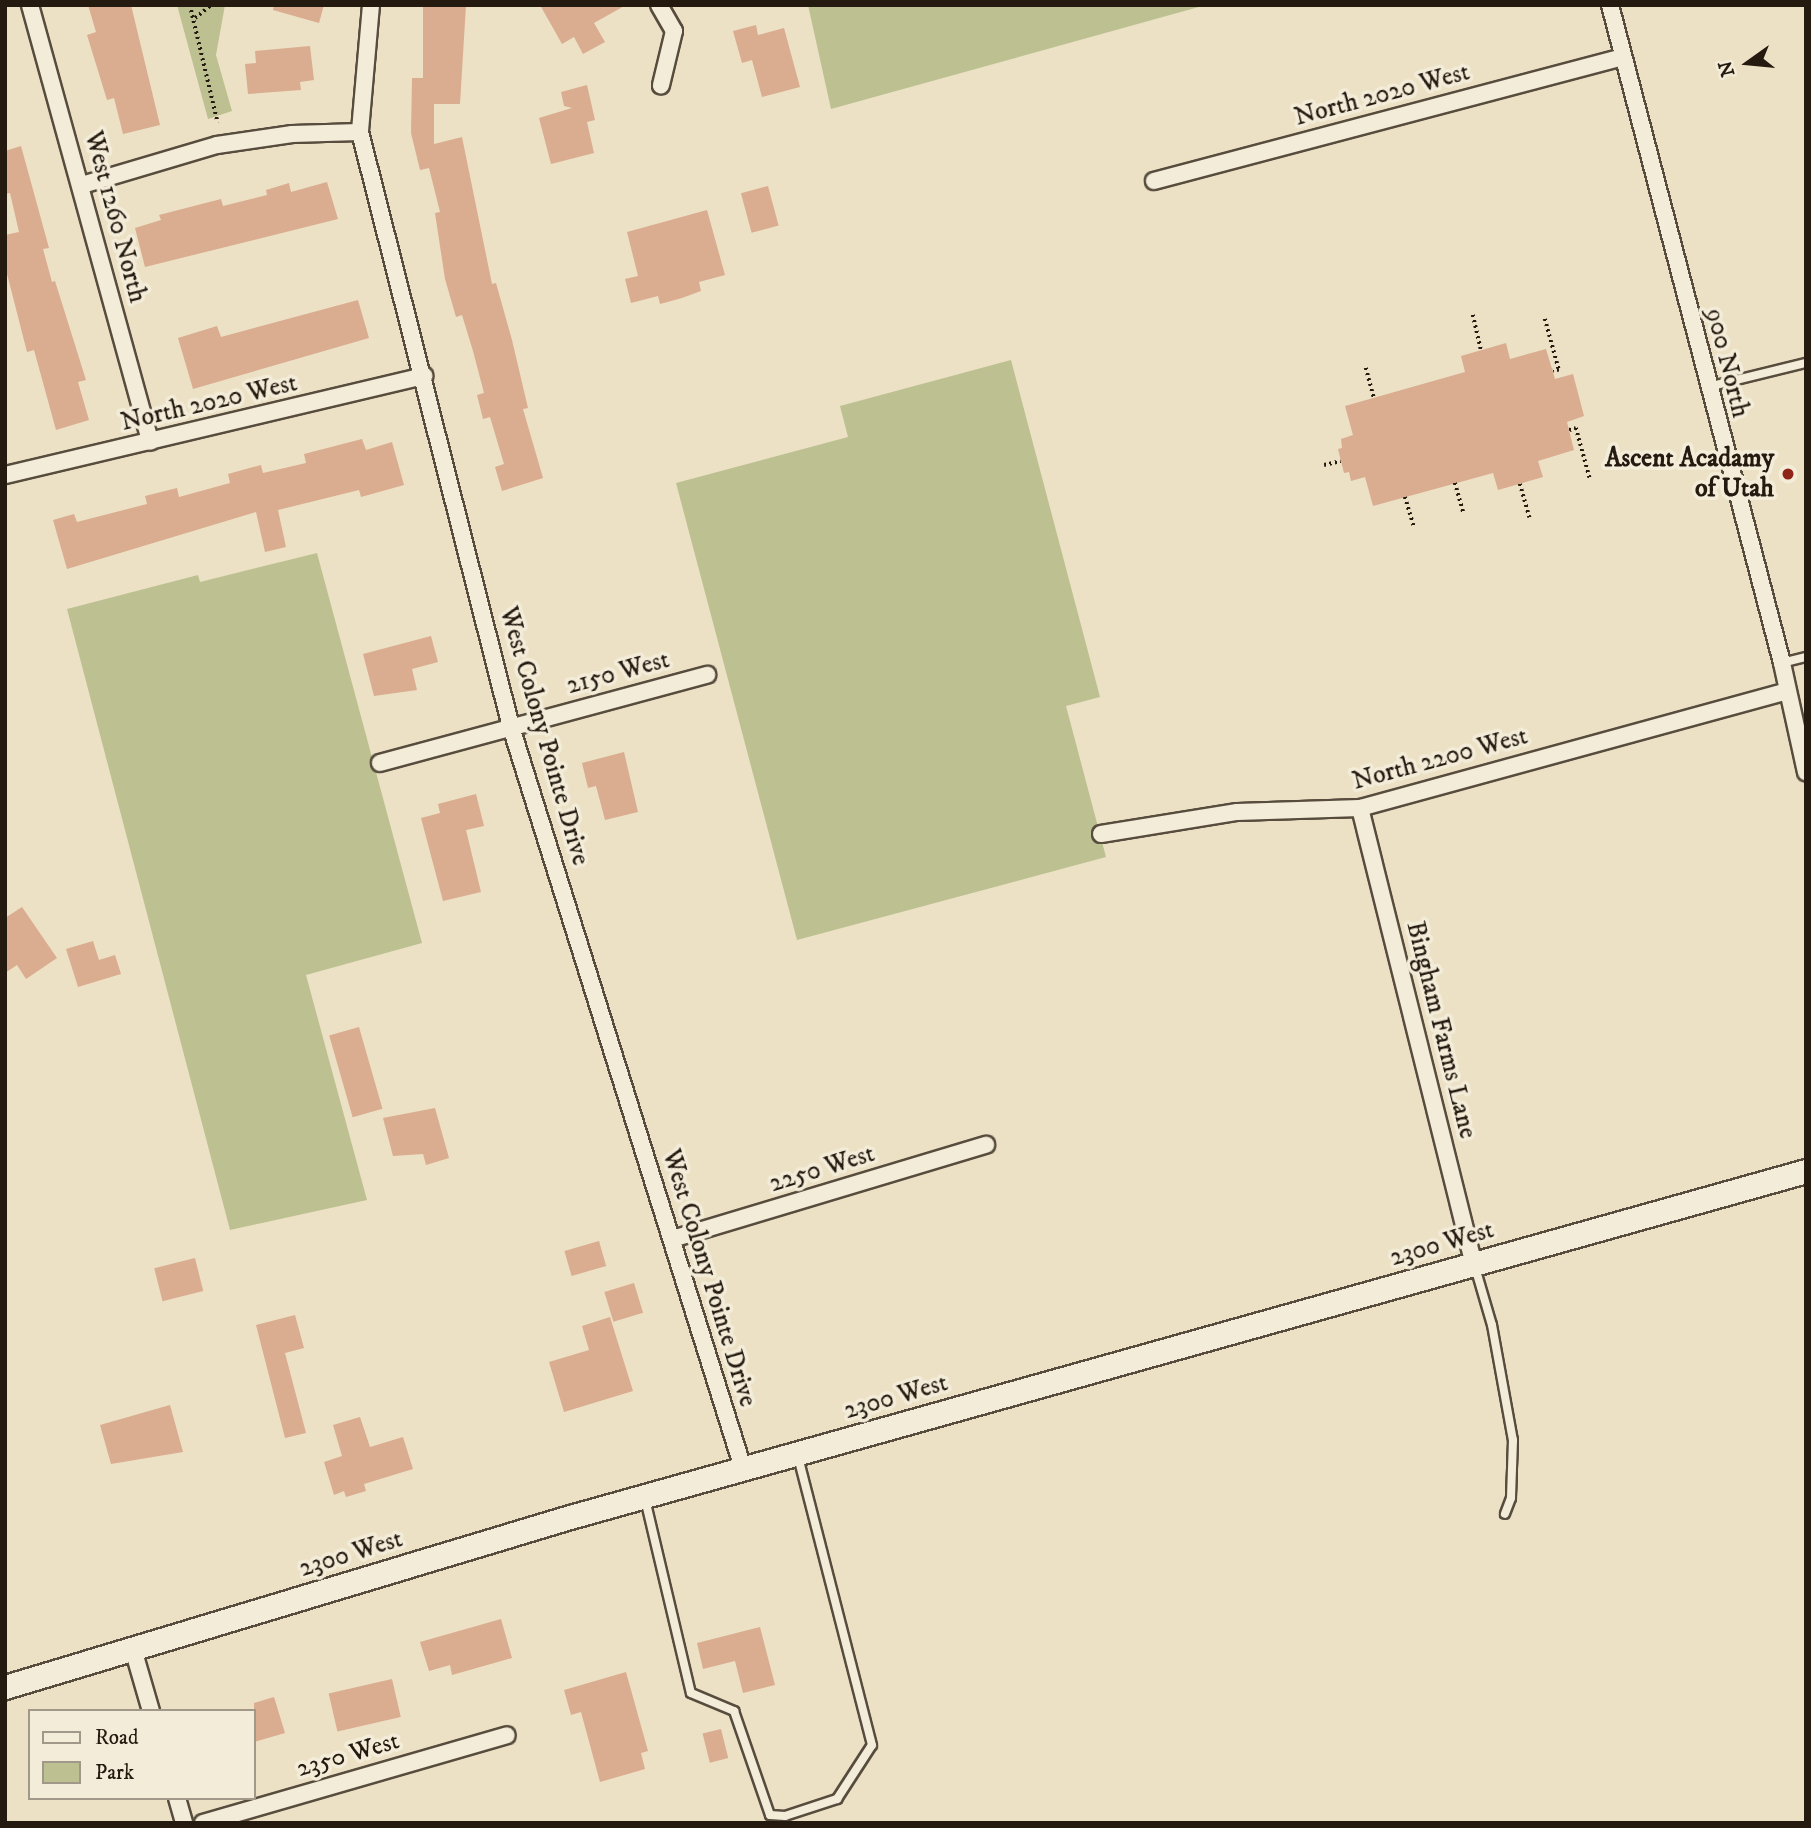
<!DOCTYPE html>
<style>
body{margin:0}
#map{position:relative;width:1811px;height:1828px;overflow:hidden;background:#ece1c5;font-family:"IM FELL DW Pica",serif}
div>[style]{position:absolute}
.green>*{inset:0;background:#bdc191}
.building>*{inset:0;background:#daac90;transform-origin:0 0}
.path>*{height:3.5px;margin-top:-1.75px;transform-origin:0;background:repeating-linear-gradient(90deg,#251a10 0 2px,transparent 0 5.5px)}
.roads{filter:drop-shadow(2px 0 #574c3d) drop-shadow(-2px 0 #574c3d) drop-shadow(0 2px #574c3d) drop-shadow(0 -2px #574c3d)}
.lane>*{height:8px;margin:-4px;padding:0 4px;transform-origin:4px;border-radius:4px;background:#f3ecd9}
.street>*{height:16px;margin:-8px;padding:0 8px;transform-origin:8px;border-radius:8px;background:#f3ecd9}
.secondary>*{height:23px;margin:-11.5px;padding:0 11.5px;transform-origin:11.5px;border-radius:11.5px;background:#f3ecd9}
.dots>*{width:19px;height:19px;translate:-50% -50%;box-sizing:border-box;border:4px solid #f3ecd9;border-radius:50%}
span{translate:-50% -50%;white-space:nowrap;text-align:center;line-height:1.15;-webkit-text-stroke:7px #f3ecd9;paint-order:stroke}
.street-label{font-size:26px;color:#251a10}
.poi-label{font-size:26px;color:#251a10;font-weight:700}
.right{translate:-100% -50%;text-align:right}
.frame{position:absolute;inset:0;border:7px solid #251a10;pointer-events:none}
.legend{position:absolute;left:28px;top:1709px;width:228px;height:91px;box-sizing:border-box;background:#f3ecd9;border:2px solid #a19889;margin:0;padding:9px 12px;list-style:none;font-size:21px;color:#251a10}
.legend li{display:flex;align-items:center;gap:14px;height:35px}
.legend b{width:35px;border:2px solid #a19889}
.north{position:absolute;left:1713px;top:28px;width:70px;height:70px;-webkit-text-stroke:5px #f3ecd9;paint-order:stroke;rotate:255deg;font-size:19px;font-weight:700;line-height:28px;text-align:center;color:#251a10}
.north::after{content:'';display:block;margin:auto;width:24px;height:32px;background:#251a10;clip-path:polygon(50% 0,100% 100%,50% 72%,0 100%)}
</style>
<div id="map">
<div class="green">
<div style="clip-path:polygon(177px 5px,225px 5px,216px 55px,232px 111px,208px 119px)"></div>
<div style="clip-path:polygon(808px 5px,1206px 5px,831px 109px)"></div>
<div style="clip-path:polygon(1011px 360px,1100px 697px,1066px 706px,1106px 857px,797px 940px,676px 483px,848px 437px,840px 406px)"></div>
<div style="clip-path:polygon(317px 553px,422px 943px,306px 975px,367px 1200px,230px 1230px,67px 609px,198px 575px,200px 582px)"></div>
</div>
<div class="building">
<div style="clip-path:polygon(88px 5px,131px 5px,160px 125px,123px 134px,114px 98px,107px 100px,87px 35px,96px 32px)"></div>
<div style="clip-path:polygon(274px 5px,324px 5px,319px 23px,273px 10px)"></div>
<div style="clip-path:polygon(423px 5px,466px 5px,460px 104px,434px 104px,434px 144px,462px 137px,492px 284px,496px 283px,512px 340px,528px 408px,523px 409px,543px 478px,502px 491px,495px 467px,504px 464px,490px 417px,483px 419px,477px 395px,484px 393px,473px 351px,462px 315px,456px 317px,445px 279px,435px 213px,440px 212px,429px 168px,420px 170px,411px 133px,412px 78px,423px 78px)"></div>
<div style="clip-path:polygon(540px 5px,626px 5px,594px 23px,605px 42px,583px 54px,574px 37px,562px 44px)"></div>
<div style="clip-path:polygon(756px 25px,758px 35px,784px 28px,800px 87px,762px 97px,752px 60px,742px 63px,733px 31px)"></div>
<div style="clip-path:polygon(310px 46px,314px 80px,300px 82px,301px 90px,248px 94px,245px 64px,256px 63px,255px 51px)"></div>
<div style="clip-path:polygon(587px 85px,595px 120px,587px 122px,594px 153px,551px 164px,539px 118px,572px 108px,564px 106px,561px 92px)"></div>
<div style="clip-path:polygon(21px 146px,49px 248px,43px 249px,52px 282px,55px 281px,86px 380px,78px 382px,89px 420px,56px 430px,34px 350px,27px 352px,5px 266px,5px 235px,19px 232px,10px 193px,5px 194px,5px 151px)"></div>
<div style="clip-path:polygon(327px 182px,338px 219px,145px 267px,135px 228px,161px 220px,159px 215px,221px 199px,223px 206px,267px 195px,266px 190px,289px 183px,291px 192px)"></div>
<div style="left:768px;top:186px;width:41px;height:28px;rotate:75deg"></div>
<div style="clip-path:polygon(707px 210px,725px 275px,699px 282px,701px 291px,682px 298px,660px 304px,658px 296px,631px 303px,625px 279px,638px 276px,627px 232px)"></div>
<div style="clip-path:polygon(358px 300px,369px 338px,193px 389px,178px 338px,217px 326px,221px 337px)"></div>
<div style="clip-path:polygon(1506px 343px,1510px 359px,1546px 349px,1555px 379px,1573px 374px,1584px 416px,1567px 422px,1574px 450px,1538px 461px,1543px 477px,1498px 490px,1493px 473px,1373px 506px,1365px 477px,1351px 481px,1349px 472px,1344px 473px,1338px 449px,1342px 448px,1341px 439px,1353px 435px,1345px 406px,1465px 372px,1461px 356px)"></div>
<div style="clip-path:polygon(362px 439px,366px 450px,392px 442px,404px 485px,361px 497px,359px 490px,278px 510px,286px 547px,265px 552px,256px 512px,67px 569px,53px 520px,74px 514px,77px 522px,147px 504px,145px 496px,177px 488px,179px 497px,230px 483px,228px 474px,261px 465px,263px 473px,306px 463px,304px 454px)"></div>
<div style="clip-path:polygon(431px 636px,438px 662px,412px 669px,417px 690px,374px 696px,363px 654px)"></div>
<div style="clip-path:polygon(624px 752px,638px 812px,605px 820px,596px 786px,588px 788px,582px 763px)"></div>
<div style="clip-path:polygon(476px 794px,484px 826px,466px 830px,481px 892px,443px 901px,421px 818px,440px 813px,438px 804px)"></div>
<div style="clip-path:polygon(22px 907px,57px 958px,26px 979px,17px 965px,5px 973px,5px 918px)"></div>
<div style="clip-path:polygon(93px 941px,99px 960px,115px 955px,121px 974px,78px 987px,66px 949px)"></div>
<div style="left:359px;top:1027px;width:85px;height:31px;rotate:74deg"></div>
<div style="clip-path:polygon(435px 1108px,449px 1158px,426px 1165px,423px 1154px,393px 1156px,383px 1118px)"></div>
<div style="left:599px;top:1241px;width:26px;height:36px;rotate:74deg"></div>
<div style="left:195px;top:1258px;width:34px;height:42px;rotate:76deg"></div>
<div style="left:634px;top:1283px;width:31px;height:31px;rotate:73deg"></div>
<div style="clip-path:polygon(295px 1315px,304px 1348px,285px 1353px,306px 1433px,285px 1438px,256px 1325px)"></div>
<div style="clip-path:polygon(610px 1317px,633px 1391px,564px 1412px,549px 1362px,589px 1350px,582px 1326px)"></div>
<div style="clip-path:polygon(170px 1405px,183px 1452px,111px 1464px,100px 1425px)"></div>
<div style="clip-path:polygon(360px 1417px,370px 1447px,403px 1437px,413px 1469px,364px 1484px,366px 1491px,346px 1497px,344px 1491px,334px 1495px,324px 1462px,342px 1456px,333px 1425px)"></div>
<div style="clip-path:polygon(501px 1619px,512px 1658px,452px 1675px,450px 1665px,429px 1671px,420px 1642px)"></div>
<div style="clip-path:polygon(760px 1627px,775px 1685px,743px 1693px,735px 1661px,703px 1669px,697px 1643px)"></div>
<div style="clip-path:polygon(626px 1672px,648px 1751px,641px 1753px,645px 1769px,600px 1782px,581px 1712px,571px 1715px,564px 1690px)"></div>
<div style="left:392px;top:1679px;width:39px;height:65px;rotate:77deg"></div>
<div style="clip-path:polygon(274px 1697px,285px 1733px,254px 1742px,254px 1703px)"></div>
<div style="left:721px;top:1729px;width:30px;height:19px;rotate:76deg"></div>
</div>
<div class="path">
<div style="left:190px;top:5px;width:121px;rotate:76.7deg"></div>
<div style="left:195px;top:18px;width:21px;rotate:-39deg"></div>
<div style="left:1473px;top:315px;width:36px;rotate:77deg"></div>
<div style="left:1545px;top:319px;width:53px;rotate:74.6deg"></div>
<div style="left:1559px;top:370px;width:6px;rotate:171deg"></div>
<div style="left:1366px;top:368px;width:31px;rotate:75deg"></div>
<div style="left:1569px;top:430px;width:7px;rotate:-16deg"></div>
<div style="left:1576px;top:428px;width:53px;rotate:74.6deg"></div>
<div style="left:1324px;top:465px;width:17px;rotate:-13deg"></div>
<div style="left:1455px;top:483px;width:32px;rotate:74deg"></div>
<div style="left:1520px;top:484px;width:35px;rotate:74deg"></div>
<div style="left:1405px;top:497px;width:31px;rotate:73deg"></div>
</div>
<div class="roads">
<div class="lane">
<div style="left:1708px;top:387px;width:101px;rotate:-13.8deg"></div>
<div style="left:1782px;top:663px;width:25px;rotate:-14deg"></div>
<div style="left:1475px;top:1267px;width:60px;rotate:73.7deg"></div>
<div style="left:1492px;top:1325px;width:117px;rotate:79.7deg"></div>
<div style="left:1513px;top:1440px;width:58px;rotate:92deg"></div>
<div style="left:1511px;top:1498px;width:17px;rotate:111deg"></div>
<div style="left:645px;top:1499px;width:199px;rotate:76.7deg"></div>
<div style="left:691px;top:1693px;width:47px;rotate:22.7deg"></div>
<div style="left:734px;top:1711px;width:110px;rotate:70.9deg"></div>
<div style="left:770px;top:1815px;width:15px;rotate:4deg"></div>
<div style="left:785px;top:1816px;width:55px;rotate:-18.1deg"></div>
<div style="left:837px;top:1799px;width:64px;rotate:-57.1deg"></div>
<div style="left:872px;top:1745px;width:297px;rotate:-104.4deg"></div>
</div>
<div class="street">
<div style="left:30px;top:5px;width:453px;rotate:74.6deg"></div>
<div style="left:371px;top:5px;width:127px;rotate:95deg"></div>
<div style="left:360px;top:132px;width:614px;rotate:75.76deg"></div>
<div style="left:511px;top:727px;width:776px;rotate:72.62deg"></div>
<div style="left:659px;top:5px;width:30px;rotate:60deg"></div>
<div style="left:674px;top:31px;width:56px;rotate:103.5deg"></div>
<div style="left:1610px;top:5px;width:680px;rotate:75.35deg"></div>
<div style="left:1782px;top:663px;width:112px;rotate:77.6deg"></div>
<div style="left:1154px;top:181px;width:485px;rotate:-14.8deg"></div>
<div style="left:82px;top:185px;width:141px;rotate:-16.5deg"></div>
<div style="left:217px;top:145px;width:76px;rotate:-8.3deg"></div>
<div style="left:292px;top:134px;width:68px;rotate:-1.7deg"></div>
<div style="left:5px;top:475px;width:431px;rotate:-13.3deg"></div>
<div style="left:380px;top:763px;width:339px;rotate:-15.1deg"></div>
<div style="left:1360px;top:808px;width:470px;rotate:76deg"></div>
<div style="left:1101px;top:834px;width:138px;rotate:-9.2deg"></div>
<div style="left:1237px;top:812px;width:123px;rotate:-1.9deg"></div>
<div style="left:1360px;top:808px;width:441px;rotate:-15.3deg"></div>
<div style="left:672px;top:1239px;width:328px;rotate:-16.7deg"></div>
<div style="left:133px;top:1649px;width:65px;rotate:73.8deg"></div>
<div style="left:177px;top:1798px;width:26px;rotate:74deg"></div>
<div style="left:203px;top:1823px;width:316px;rotate:-16.1deg"></div>
</div>
<div class="secondary">
<div style="left:5px;top:1687px;width:590px;rotate:-16.75deg"></div>
<div style="left:570px;top:1517px;width:1284px;rotate:-15.64deg"></div>
</div>
</div>
<div class="dots">
<div style="left:1788px;top:474px;background:#8f2418"></div>
</div>
<div class="street-label">
<span style="left:1382px;top:95px;rotate:-15deg">North 2020 West</span>
<span style="left:115px;top:217px;rotate:75deg">West 1260 North</span>
<span style="left:1727px;top:363px;rotate:76deg">900 North</span>
<span style="left:209px;top:403px;rotate:-13deg">North 2020 West</span>
<span style="left:618px;top:673px;rotate:-15deg">2150 West</span>
<span style="left:544px;top:736px;rotate:74deg">West Colony Pointe Drive</span>
<span style="left:1440px;top:759px;rotate:-15deg">North 2200 West</span>
<span style="left:1441px;top:1030px;rotate:76deg">Bingham Farms Lane</span>
<span style="left:822px;top:1169px;rotate:-17deg">2250 West</span>
<span style="left:1442px;top:1244px;rotate:-16deg">2300 West</span>
<span style="left:709px;top:1278px;rotate:73deg">West Colony Pointe Drive</span>
<span style="left:896px;top:1397px;rotate:-16deg">2300 West</span>
<span style="left:351px;top:1554px;rotate:-17deg">2300 West</span>
<span style="left:348px;top:1755px;rotate:-16deg">2350 West</span>
</div>
<div class="poi-label">
<span class="right" style="left:1774px;top:474px">Ascent Acadamy<br>of Utah</span>
</div>
<div class="frame"></div>
<ul class="legend">
<li><b style="height:9px;background:#f3ecd9"></b>Road</li>
<li><b style="height:19px;background:#bdc191"></b>Park</li>
</ul>
<div class="north">N</div>
</div>
